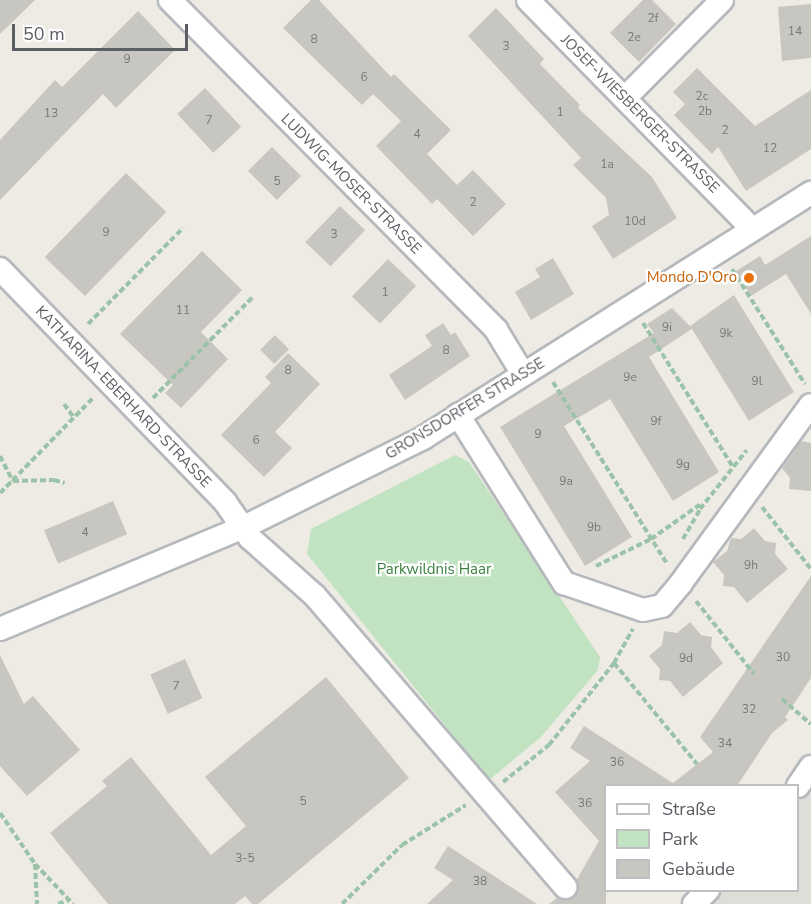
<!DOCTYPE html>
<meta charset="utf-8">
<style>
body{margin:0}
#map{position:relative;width:811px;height:904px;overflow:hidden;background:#edebe3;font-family:"Nunito Sans",sans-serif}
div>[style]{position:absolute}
.industrial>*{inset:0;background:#deddd7}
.green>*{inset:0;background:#c1e3c2}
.building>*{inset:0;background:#c8c6c0;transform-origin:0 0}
.path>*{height:4px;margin-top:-2px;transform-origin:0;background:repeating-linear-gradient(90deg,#9bc3a7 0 6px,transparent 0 9px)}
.roads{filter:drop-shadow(2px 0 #b5b8bc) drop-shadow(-2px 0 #b5b8bc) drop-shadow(0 2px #b5b8bc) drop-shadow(0 -2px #b5b8bc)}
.minor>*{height:22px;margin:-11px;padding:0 11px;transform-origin:11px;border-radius:11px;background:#fff}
.dots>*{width:16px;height:16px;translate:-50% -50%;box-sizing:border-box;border:3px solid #fff;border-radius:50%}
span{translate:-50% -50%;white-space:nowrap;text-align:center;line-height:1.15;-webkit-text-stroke:4.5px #fff;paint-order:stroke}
.number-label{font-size:12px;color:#76787a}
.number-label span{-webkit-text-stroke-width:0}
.street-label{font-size:15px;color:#5b5e63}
.food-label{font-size:15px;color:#c56008}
.right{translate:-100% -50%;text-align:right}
.park-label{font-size:15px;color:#3b8240}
.legend{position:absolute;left:604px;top:784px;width:195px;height:108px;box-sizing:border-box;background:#fff;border:2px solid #bdbfc1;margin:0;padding:8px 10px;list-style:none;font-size:18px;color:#5b5e63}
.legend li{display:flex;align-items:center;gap:12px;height:30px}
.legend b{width:30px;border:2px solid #bdbfc1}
.scale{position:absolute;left:12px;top:24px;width:176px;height:27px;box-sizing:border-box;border:3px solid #5b5e63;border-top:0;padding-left:8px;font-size:18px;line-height:21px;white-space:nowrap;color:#5b5e63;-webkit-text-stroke:4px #fff;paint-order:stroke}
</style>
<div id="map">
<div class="industrial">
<div style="clip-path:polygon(811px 782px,811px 904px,709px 904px,724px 891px,798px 890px,798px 801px)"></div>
</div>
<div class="green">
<div style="clip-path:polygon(455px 455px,469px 462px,600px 657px,598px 670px,540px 738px,489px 780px,307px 554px,311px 529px)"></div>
</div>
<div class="building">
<div style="clip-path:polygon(0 0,35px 0,0 34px)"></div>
<div style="clip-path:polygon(311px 0,319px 0,391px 77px,394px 74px,451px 130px,427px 154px,457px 185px,473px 170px,506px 204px,473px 236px,437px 199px,432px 204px,376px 146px,401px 121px,373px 94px,362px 105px,283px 28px)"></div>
<div style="clip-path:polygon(643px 0,652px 0,676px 24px,639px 62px,610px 33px)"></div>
<div style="clip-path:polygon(811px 4px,811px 58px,782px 61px,778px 7px)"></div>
<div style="clip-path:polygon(496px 8px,544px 59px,540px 64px,580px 105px,578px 108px,652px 177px,677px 218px,613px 259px,592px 226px,609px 215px,606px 198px,573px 165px,581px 158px,468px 36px)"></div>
<div style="clip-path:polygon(138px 11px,175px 50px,116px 108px,103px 94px,0 200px,0 140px,55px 80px,62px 87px)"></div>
<div style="clip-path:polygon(697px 68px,755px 126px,811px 90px,811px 149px,746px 191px,718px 147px,712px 154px,674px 115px,685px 104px,673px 92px)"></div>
<div style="left:205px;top:88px;width:53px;height:38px;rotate:47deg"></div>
<div style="left:272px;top:147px;width:41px;height:34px;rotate:45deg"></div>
<div style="left:126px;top:173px;width:56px;height:117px;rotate:44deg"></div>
<div style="left:340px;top:206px;width:35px;height:50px;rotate:44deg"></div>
<div style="clip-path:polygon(811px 236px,811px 314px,786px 274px,751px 296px,736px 271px,760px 256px,765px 265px)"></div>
<div style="clip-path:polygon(202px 251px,242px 290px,201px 332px,228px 359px,181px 408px,165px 393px,173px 385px,120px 334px)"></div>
<div style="clip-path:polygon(553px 258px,574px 294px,531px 320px,515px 292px,540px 277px,535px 269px)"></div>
<div style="left:388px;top:259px;width:39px;height:52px;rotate:44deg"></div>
<div style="clip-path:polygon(734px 295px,794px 392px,749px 421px,692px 329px,649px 357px,719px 472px,673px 501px,610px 399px,564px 426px,632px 537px,585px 566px,500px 427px,654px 333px,647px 324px,672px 308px,690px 326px)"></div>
<div style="clip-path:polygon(443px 323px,451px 335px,455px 332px,470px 356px,405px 400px,389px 375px,432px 346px,425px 335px)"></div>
<div style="left:275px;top:335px;width:20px;height:21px;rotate:45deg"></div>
<div style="clip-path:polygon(288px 353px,320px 384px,275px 432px,292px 448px,264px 477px,221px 435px,271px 383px,265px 377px)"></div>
<div style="clip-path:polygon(801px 441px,811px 443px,811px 491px,789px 489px,790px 478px,782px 468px)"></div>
<div style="left:113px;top:501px;width:36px;height:75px;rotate:67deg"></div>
<div style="clip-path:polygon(754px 528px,765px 541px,776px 543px,775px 554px,788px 569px,747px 603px,734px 587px,723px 586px,724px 575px,713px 562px,727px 551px,731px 538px,741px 539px)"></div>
<div style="clip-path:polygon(811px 576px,811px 678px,785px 717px,788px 720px,772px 733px,737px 786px,606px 786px,606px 904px,549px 904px,557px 898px,567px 900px,574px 897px,576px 881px,599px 841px,555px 792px,590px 761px,570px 748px,584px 726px,673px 783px,713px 752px,700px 737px)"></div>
<div style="clip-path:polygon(690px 622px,701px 635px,712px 637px,711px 647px,723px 663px,683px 697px,670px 681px,659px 680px,660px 669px,649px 656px,662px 645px,664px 631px,677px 633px)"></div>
<div style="clip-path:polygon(0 655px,24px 704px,33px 696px,80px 750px,27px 796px,0 766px)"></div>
<div style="left:185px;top:659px;width:43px;height:38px;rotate:66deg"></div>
<div style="clip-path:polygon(326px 677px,409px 778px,258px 904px,252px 904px,245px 896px,235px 904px,108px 904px,50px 833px,107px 786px,102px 781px,131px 757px,211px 855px,246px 826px,205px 777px)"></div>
<div style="clip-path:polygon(448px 846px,537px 904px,427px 904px,453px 880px,434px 868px)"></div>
</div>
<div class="path">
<div style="left:732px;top:269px;width:136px;rotate:57.6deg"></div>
<div style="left:643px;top:323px;width:170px;rotate:58deg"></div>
<div style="left:88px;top:324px;width:135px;rotate:-45.3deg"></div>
<div style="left:553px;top:382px;width:215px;rotate:57.9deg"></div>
<div style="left:153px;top:398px;width:141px;rotate:-45.3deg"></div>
<div style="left:64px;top:404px;width:17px;rotate:54deg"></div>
<div style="left:0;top:456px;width:28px;rotate:63deg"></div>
<div style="left:13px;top:481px;width:41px;rotate:-1.4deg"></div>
<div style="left:54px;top:480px;width:11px;rotate:15deg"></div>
<div style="left:0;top:493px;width:134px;rotate:-45.6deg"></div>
<div style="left:762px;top:507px;width:79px;rotate:51.7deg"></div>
<div style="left:683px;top:539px;width:34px;rotate:-60deg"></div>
<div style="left:700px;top:509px;width:75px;rotate:-51.5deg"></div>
<div style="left:596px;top:566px;width:61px;rotate:-26.1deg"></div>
<div style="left:651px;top:539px;width:62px;rotate:-35.2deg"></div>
<div style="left:696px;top:601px;width:93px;rotate:51.5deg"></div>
<div style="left:614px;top:663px;width:131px;rotate:50.6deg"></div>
<div style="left:782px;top:699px;width:38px;rotate:41deg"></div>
<div style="left:503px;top:782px;width:59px;rotate:-38.8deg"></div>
<div style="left:549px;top:745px;width:105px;rotate:-51.6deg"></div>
<div style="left:614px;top:663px;width:39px;rotate:-61deg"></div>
<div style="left:0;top:813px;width:62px;rotate:55.5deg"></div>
<div style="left:35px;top:864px;width:40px;rotate:87.1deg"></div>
<div style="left:35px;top:864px;width:55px;rotate:46.5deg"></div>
<div style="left:58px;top:904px;width:12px;rotate:-20deg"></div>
<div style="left:342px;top:904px;width:84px;rotate:-44.5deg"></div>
<div style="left:402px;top:845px;width:75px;rotate:-32deg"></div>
</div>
<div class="roads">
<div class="minor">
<div style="left:170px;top:0;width:464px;rotate:45.3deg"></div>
<div style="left:496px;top:330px;width:52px;rotate:58.5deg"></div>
<div style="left:528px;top:0;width:319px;rotate:45.6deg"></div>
<div style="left:625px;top:98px;width:138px;rotate:-45.3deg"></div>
<div style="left:0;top:269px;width:324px;rotate:46deg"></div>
<div style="left:225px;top:502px;width:44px;rotate:55.2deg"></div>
<div style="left:250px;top:538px;width:87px;rotate:41.7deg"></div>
<div style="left:315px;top:596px;width:384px;rotate:49.3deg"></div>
<div style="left:458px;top:415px;width:199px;rotate:57.8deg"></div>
<div style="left:564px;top:583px;width:83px;rotate:18.9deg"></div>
<div style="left:643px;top:610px;width:19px;rotate:-12deg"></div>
<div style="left:662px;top:606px;width:30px;rotate:-50deg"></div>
<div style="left:681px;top:583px;width:220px;rotate:-53.9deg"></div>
<div style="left:0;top:629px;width:264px;rotate:-22.7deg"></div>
<div style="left:244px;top:527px;width:200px;rotate:-26.4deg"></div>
<div style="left:423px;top:438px;width:459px;rotate:-32.3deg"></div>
<div style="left:798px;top:786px;width:23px;rotate:-56deg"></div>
<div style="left:694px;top:904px;width:20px;rotate:-45deg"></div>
</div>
</div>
<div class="dots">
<div style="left:749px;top:278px;background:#e8710a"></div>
</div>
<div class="number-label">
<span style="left:653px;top:19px">2f</span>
<span style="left:795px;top:32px">14</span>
<span style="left:634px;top:38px">2e</span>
<span style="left:314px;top:40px">8</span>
<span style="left:506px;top:47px">3</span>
<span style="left:127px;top:60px">9</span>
<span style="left:364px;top:78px">6</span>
<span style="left:702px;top:97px">2c</span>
<span style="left:705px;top:112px">2b</span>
<span style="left:560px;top:113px">1</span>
<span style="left:51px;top:114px">13</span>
<span style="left:209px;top:121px">7</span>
<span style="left:725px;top:131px">2</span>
<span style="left:417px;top:135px">4</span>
<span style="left:770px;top:149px">12</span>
<span style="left:607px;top:165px">1a</span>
<span style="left:277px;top:182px">5</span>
<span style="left:473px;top:203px">2</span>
<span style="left:635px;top:222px">10d</span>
<span style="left:106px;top:233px">9</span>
<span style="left:334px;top:235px">3</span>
<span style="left:385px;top:293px">1</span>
<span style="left:183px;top:311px">11</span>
<span style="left:667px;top:328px">9i</span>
<span style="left:726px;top:334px">9k</span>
<span style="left:446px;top:351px">8</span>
<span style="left:288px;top:371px">8</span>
<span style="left:630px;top:378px">9e</span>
<span style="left:757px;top:382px">9l</span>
<span style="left:656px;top:422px">9f</span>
<span style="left:538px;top:435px">9</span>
<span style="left:256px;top:441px">6</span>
<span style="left:683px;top:465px">9g</span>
<span style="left:566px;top:482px">9a</span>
<span style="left:594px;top:528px">9b</span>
<span style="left:85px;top:533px">4</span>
<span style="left:751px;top:566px">9h</span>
<span style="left:783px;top:658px">30</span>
<span style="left:686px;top:659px">9d</span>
<span style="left:176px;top:687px">7</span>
<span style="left:749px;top:710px">32</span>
<span style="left:725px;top:744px">34</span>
<span style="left:617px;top:763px">36</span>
<span style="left:303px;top:802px">5</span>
<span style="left:585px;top:804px">36</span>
<span style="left:245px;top:859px">3-5</span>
<span style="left:480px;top:882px">38</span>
</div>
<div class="street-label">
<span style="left:640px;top:114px;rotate:45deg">JOSEF-WIESBERGER-STRASSE</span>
<span style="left:351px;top:184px;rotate:45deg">LUDWIG-MOSER-STRASSE</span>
<span style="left:123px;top:397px;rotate:46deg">KATHARINA-EBERHARD-STRASSE</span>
<span style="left:465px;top:409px;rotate:-31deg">GRONSDORFER STRASSE</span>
</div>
<div class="food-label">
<span class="right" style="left:737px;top:278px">Mondo D'Oro</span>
</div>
<div class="park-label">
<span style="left:434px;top:570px">Parkwildnis Haar</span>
</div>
<ul class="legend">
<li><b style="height:8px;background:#fff"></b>Straße</li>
<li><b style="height:16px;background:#c1e3c2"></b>Park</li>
<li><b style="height:16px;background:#c8c6c0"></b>Gebäude</li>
</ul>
<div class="scale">50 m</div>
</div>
